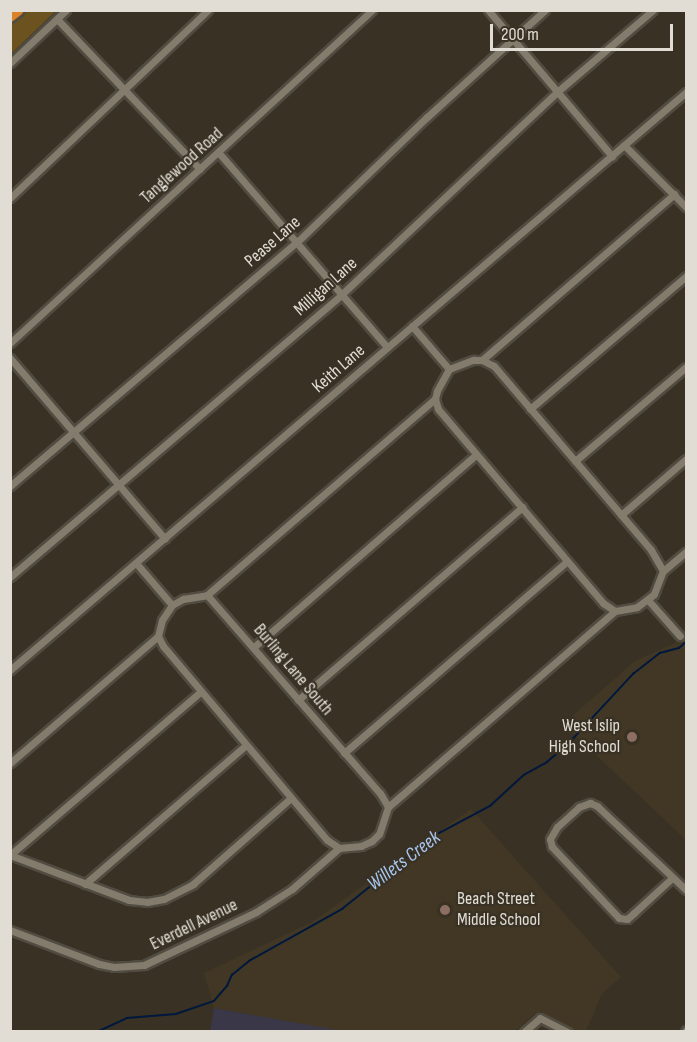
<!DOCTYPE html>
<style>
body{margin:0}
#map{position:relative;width:697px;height:1042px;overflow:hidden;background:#383124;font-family:"Sofia Sans Condensed",sans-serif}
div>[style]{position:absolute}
.commercial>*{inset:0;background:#393748}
.built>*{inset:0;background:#413724}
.green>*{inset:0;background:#6b521f}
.stream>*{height:1.5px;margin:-0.75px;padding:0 0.75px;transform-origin:0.75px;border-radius:0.75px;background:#00183d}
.roads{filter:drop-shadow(2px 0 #514c41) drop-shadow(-2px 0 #514c41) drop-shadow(0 2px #514c41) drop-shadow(0 -2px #514c41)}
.minor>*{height:7px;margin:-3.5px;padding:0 3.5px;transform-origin:3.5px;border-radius:3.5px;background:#837b6c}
.highway>*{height:10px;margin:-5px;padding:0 5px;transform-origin:5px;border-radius:5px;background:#db822a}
.dots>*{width:16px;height:16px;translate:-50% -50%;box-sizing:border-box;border:3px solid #383124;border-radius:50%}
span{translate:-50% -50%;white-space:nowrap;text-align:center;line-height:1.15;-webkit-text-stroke:4.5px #383124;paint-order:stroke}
.street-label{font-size:18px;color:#e1ddd5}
.poi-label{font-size:18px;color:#e1ddd5}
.right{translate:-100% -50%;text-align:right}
.left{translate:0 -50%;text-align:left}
.water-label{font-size:20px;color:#a8c5ec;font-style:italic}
.frame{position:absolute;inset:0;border:12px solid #e1ddd5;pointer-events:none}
.scale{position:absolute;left:490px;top:24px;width:183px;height:27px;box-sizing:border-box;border:3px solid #e1ddd5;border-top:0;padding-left:8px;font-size:18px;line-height:21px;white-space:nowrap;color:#e1ddd5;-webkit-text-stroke:4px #383124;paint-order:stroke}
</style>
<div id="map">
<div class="commercial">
<div style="clip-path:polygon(214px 1008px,348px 1031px,210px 1032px)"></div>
</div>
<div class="built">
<div style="clip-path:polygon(686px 638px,686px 840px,563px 724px,635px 661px)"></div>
<div style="clip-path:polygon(471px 809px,621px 977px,602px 994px,586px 1031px,573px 1031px,535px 1014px,515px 1031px,348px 1032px,214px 1008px,204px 973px,312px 922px)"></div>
</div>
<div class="green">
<div style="clip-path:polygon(24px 11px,56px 11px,11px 54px,10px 22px)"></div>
</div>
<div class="stream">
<div style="left:97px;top:1032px;width:33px;rotate:-25deg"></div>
<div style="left:127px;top:1018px;width:49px;rotate:-4.7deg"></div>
<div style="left:176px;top:1014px;width:40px;rotate:-18.9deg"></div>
<div style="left:214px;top:1001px;width:20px;rotate:-49deg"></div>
<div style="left:227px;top:986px;width:12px;rotate:-66deg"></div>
<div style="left:232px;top:975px;width:22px;rotate:-39deg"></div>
<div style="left:249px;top:961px;width:107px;rotate:-29.2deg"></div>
<div style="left:342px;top:909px;width:115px;rotate:-38.7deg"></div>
<div style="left:432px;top:837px;width:66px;rotate:-28.1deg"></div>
<div style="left:490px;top:806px;width:46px;rotate:-42.4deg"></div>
<div style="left:524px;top:775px;width:26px;rotate:-29deg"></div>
<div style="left:547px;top:762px;width:30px;rotate:-41deg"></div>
<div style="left:570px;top:742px;width:93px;rotate:-47.2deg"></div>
<div style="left:633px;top:674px;width:34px;rotate:-38deg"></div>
<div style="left:660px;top:653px;width:20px;rotate:-15deg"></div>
<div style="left:679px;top:648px;width:9px;rotate:-41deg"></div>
</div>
<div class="roads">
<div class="minor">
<div style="left:488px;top:10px;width:192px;rotate:49.7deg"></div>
<div style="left:57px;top:19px;width:207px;rotate:46.4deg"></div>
<div style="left:10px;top:63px;width:77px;rotate:-43.4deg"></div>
<div style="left:624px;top:145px;width:88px;rotate:45deg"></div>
<div style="left:219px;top:153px;width:257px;rotate:49.1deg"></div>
<div style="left:10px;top:198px;width:273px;rotate:-43.5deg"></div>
<div style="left:412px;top:326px;width:57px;rotate:49.3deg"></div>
<div style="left:10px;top:343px;width:492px;rotate:-42.6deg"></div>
<div style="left:10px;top:358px;width:238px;rotate:49.4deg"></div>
<div style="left:482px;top:360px;width:254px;rotate:-40.8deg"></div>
<div style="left:449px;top:369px;width:25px;rotate:119deg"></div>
<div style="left:437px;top:391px;width:8px;rotate:104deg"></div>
<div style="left:435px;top:399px;width:10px;rotate:73deg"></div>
<div style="left:438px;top:409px;width:255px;rotate:49.6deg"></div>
<div style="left:603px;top:603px;width:14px;rotate:34deg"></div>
<div style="left:615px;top:611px;width:22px;rotate:-10deg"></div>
<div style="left:637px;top:607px;width:21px;rotate:-37deg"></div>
<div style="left:654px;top:594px;width:25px;rotate:-69deg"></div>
<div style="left:663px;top:571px;width:30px;rotate:-40deg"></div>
<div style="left:449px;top:369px;width:26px;rotate:-21deg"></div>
<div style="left:473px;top:360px;width:9px"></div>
<div style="left:482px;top:360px;width:13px;rotate:27deg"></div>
<div style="left:494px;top:366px;width:242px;rotate:49.5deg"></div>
<div style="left:651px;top:550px;width:24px;rotate:60deg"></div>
<div style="left:530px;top:409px;width:205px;rotate:-40.4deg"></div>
<div style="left:575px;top:461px;width:145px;rotate:-40.3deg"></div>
<div style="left:10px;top:486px;width:377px;rotate:-40.4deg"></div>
<div style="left:297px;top:242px;width:180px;rotate:-43.9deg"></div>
<div style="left:427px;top:117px;width:159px;rotate:-42.2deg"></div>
<div style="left:621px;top:515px;width:86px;rotate:-40.7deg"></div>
<div style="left:136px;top:563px;width:55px;rotate:49.4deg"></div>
<div style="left:10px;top:577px;width:436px;rotate:-40.4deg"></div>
<div style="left:342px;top:294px;width:295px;rotate:-43.2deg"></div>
<div style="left:557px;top:92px;width:126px;rotate:-40.5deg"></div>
<div style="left:207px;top:595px;width:263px;rotate:48.9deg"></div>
<div style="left:380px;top:793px;width:16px;rotate:60deg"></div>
<div style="left:388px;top:807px;width:28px;rotate:108deg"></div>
<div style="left:379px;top:834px;width:10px;rotate:135deg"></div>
<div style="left:372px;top:841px;width:12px;rotate:156deg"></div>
<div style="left:361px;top:846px;width:22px;rotate:175deg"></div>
<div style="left:339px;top:848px;width:14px;rotate:-146deg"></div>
<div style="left:327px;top:840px;width:254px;rotate:-130.2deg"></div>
<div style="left:163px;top:646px;width:11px;rotate:-117deg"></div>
<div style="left:158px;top:636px;width:16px;rotate:-76deg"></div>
<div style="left:162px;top:620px;width:18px;rotate:-56deg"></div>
<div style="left:172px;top:605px;width:13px;rotate:-29deg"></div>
<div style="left:183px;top:599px;width:24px;rotate:-9deg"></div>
<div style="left:207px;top:595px;width:301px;rotate:-40.7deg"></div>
<div style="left:648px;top:600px;width:48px;rotate:48.4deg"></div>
<div style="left:254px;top:647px;width:294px;rotate:-40.9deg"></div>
<div style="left:10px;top:670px;width:889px;rotate:-40.53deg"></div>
<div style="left:298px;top:700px;width:296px;rotate:-40.7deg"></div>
<div style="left:344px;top:753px;width:294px;rotate:-40.7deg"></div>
<div style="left:10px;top:763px;width:195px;rotate:-40.6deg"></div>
<div style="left:388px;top:807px;width:300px;rotate:-40.8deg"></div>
<div style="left:10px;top:855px;width:127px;rotate:20.7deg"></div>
<div style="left:129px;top:900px;width:18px;rotate:6deg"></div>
<div style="left:147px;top:902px;width:17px;rotate:-10deg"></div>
<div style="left:164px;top:899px;width:33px;rotate:-27deg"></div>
<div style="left:193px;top:884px;width:130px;rotate:-41.3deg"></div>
<div style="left:10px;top:855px;width:250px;rotate:-40.6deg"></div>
<div style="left:672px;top:878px;width:52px;rotate:137.4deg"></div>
<div style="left:634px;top:913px;width:9px;rotate:139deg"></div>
<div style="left:627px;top:919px;width:8px;rotate:-173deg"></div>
<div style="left:619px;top:918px;width:98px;rotate:-133.3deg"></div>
<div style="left:552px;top:847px;width:8px;rotate:-104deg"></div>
<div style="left:550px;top:839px;width:14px;rotate:-60deg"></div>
<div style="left:557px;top:827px;width:30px;rotate:-42deg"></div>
<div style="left:579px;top:807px;width:12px;rotate:-20deg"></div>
<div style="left:590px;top:803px;width:8px;rotate:23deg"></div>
<div style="left:597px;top:806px;width:122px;rotate:43.3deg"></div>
<div style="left:85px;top:884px;width:211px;rotate:-40.8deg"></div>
<div style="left:10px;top:930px;width:95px;rotate:20.9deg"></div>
<div style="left:99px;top:964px;width:15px;rotate:11deg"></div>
<div style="left:114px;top:967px;width:30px;rotate:-4deg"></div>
<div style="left:144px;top:965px;width:124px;rotate:-25.3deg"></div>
<div style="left:256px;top:912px;width:43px;rotate:-32.6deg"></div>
<div style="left:292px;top:889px;width:62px;rotate:-41.1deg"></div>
<div style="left:524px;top:1032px;width:21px;rotate:-41deg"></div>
<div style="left:540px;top:1018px;width:31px;rotate:27deg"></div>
<div style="left:685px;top:1032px;width:2px;rotate:-63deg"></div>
</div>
<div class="highway">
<div style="left:10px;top:17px;width:11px;rotate:-38deg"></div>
</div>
</div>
<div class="dots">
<div style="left:632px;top:737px;background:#8d6e63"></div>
<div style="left:445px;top:910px;background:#8d6e63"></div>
</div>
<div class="street-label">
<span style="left:182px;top:166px;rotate:-42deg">Tanglewood Road</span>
<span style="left:273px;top:242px;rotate:-41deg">Pease Lane</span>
<span style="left:326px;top:287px;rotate:-42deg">Milligan Lane</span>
<span style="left:339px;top:369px;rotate:-41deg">Keith Lane</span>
<span style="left:293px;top:670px;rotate:50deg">Burling Lane South</span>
<span style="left:194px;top:925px;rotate:-26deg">Everdell Avenue</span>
</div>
<div class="poi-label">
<span class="right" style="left:620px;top:737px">West Islip<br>High School</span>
<span class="left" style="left:457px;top:910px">Beach Street<br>Middle School</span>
</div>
<div class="water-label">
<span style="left:404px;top:861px;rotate:-37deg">Willets Creek</span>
</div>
<div class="frame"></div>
<div class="scale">200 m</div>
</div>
